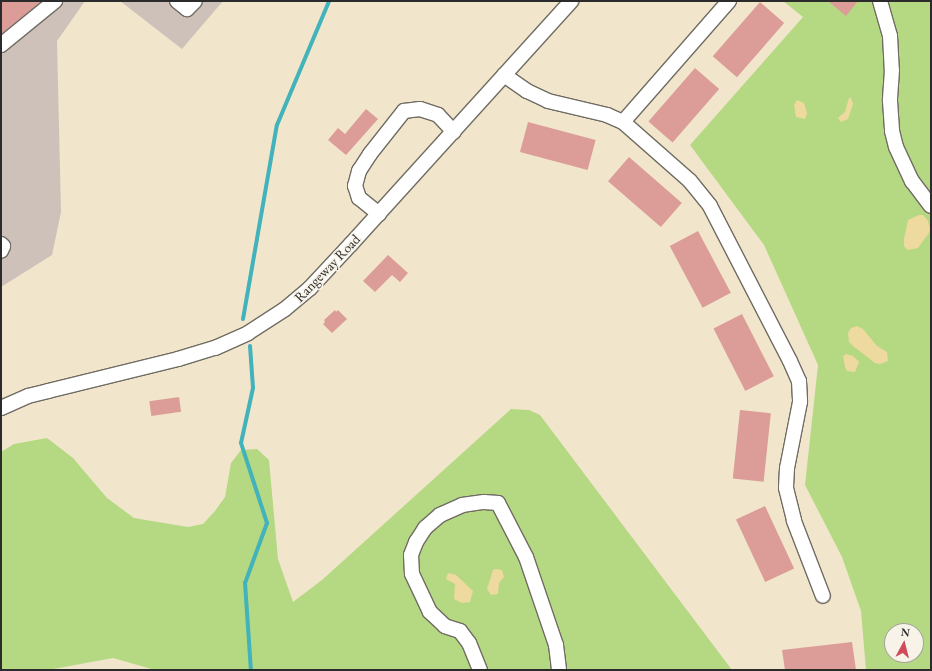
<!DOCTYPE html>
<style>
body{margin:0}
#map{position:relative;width:932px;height:671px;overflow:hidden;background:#f1e6cc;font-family:"EB Garamond",serif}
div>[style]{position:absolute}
.industrial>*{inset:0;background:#cec1ba}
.green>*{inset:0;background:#b4d982}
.sand>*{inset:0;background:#eeda9e}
.stream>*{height:4px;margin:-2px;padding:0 2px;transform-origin:2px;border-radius:2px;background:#42b2bb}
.building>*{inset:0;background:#dc9c98;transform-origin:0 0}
.roads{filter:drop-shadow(1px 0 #706c63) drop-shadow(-1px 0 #706c63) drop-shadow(0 1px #706c63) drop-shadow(0 -1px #706c63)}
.minor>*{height:14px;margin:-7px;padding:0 7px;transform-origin:7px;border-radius:7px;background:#fff}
span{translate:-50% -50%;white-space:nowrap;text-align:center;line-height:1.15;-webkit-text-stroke:3.5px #f7f3e8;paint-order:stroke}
.street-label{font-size:14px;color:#2b2b2b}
.frame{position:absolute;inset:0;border:2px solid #2b2b2b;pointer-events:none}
.north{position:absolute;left:884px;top:623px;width:40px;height:40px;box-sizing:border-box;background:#f7f3e8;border:1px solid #a5a39c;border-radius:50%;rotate:7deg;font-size:11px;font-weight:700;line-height:16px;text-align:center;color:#2b2b2b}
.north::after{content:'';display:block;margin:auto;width:14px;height:18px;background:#d1495b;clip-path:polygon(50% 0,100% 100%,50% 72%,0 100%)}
</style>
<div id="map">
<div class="industrial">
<div style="clip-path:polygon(1px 1px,85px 1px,57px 41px,61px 212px,52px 255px,1px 287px)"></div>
<div style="clip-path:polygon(120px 1px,223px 1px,182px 49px)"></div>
</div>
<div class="green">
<div style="clip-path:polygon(evenodd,783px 1px,931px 1px,931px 670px,866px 670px,861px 611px,842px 557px,805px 485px,818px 365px,764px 245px,690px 145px,803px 17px,783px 1px,892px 631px,916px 631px,916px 655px,892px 655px,892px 631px)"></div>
<div style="clip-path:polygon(511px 409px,529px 410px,540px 415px,732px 670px,155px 670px,113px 658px,48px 670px,1px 670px,1px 452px,14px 444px,47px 438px,73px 458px,107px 498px,134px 518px,188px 527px,203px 524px,215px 511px,225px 497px,231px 463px,241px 450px,257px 449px,269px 460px,278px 559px,293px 602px,322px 580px)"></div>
</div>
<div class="sand">
<div style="clip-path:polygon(849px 98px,851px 98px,853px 104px,848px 119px,841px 122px,838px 118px,845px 112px)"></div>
<div style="clip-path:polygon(797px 100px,804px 103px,807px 113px,805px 119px,796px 117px,794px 105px)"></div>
<div style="clip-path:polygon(919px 215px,923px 215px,928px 221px,930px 229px,929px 233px,918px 248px,907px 250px,904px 246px,904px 239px,908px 220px)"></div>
<div style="clip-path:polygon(857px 326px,863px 329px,877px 346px,887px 352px,888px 361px,880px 364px,875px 363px,853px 346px,849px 342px,848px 333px,851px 328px)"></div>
<div style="clip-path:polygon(846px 354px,853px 356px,859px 362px,855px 372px,847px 371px,845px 367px,843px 356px)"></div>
<div style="clip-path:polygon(495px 569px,502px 570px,504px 577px,499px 583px,498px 594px,491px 595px,487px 589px,493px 570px)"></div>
<div style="clip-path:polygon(448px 573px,456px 575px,473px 591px,470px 602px,462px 603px,454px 599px,455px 584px,446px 579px)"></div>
</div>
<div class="stream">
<div style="left:243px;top:319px;width:197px;rotate:-80.1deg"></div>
<div style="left:277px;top:125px;width:134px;rotate:-67.2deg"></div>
<div style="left:250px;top:346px;width:42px;rotate:85.9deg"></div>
<div style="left:253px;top:388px;width:56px;rotate:102.3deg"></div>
<div style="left:241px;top:443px;width:84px;rotate:72deg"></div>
<div style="left:267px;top:523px;width:64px;rotate:110.1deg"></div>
<div style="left:245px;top:583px;width:87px;rotate:86.1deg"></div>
</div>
<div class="building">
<div style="clip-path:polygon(1px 1px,42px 1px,1px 34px)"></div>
<div style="clip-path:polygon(828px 1px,858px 1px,846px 16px)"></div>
<div style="left:760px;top:2px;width:32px;height:72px;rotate:41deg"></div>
<div style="left:695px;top:68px;width:32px;height:71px;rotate:41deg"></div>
<div style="clip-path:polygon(366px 109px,378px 119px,346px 155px,328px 140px,338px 128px,345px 134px)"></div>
<div style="left:528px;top:122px;width:70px;height:31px;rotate:15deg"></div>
<div style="left:629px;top:157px;width:70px;height:32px;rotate:41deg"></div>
<div style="left:698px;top:231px;width:70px;height:32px;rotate:62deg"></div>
<div style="clip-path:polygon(388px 255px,408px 273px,400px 282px,392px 275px,375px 292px,363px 281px)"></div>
<div style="clip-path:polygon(335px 310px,336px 312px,338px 310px,347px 319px,332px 333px,323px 324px,325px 322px,324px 320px)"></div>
<div style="left:742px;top:314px;width:70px;height:32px;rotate:63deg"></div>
<div style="left:179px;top:397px;width:15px;height:30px;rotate:82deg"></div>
<div style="left:740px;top:410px;width:31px;height:69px;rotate:6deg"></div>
<div style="left:765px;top:506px;width:69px;height:32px;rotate:65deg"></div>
<div style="clip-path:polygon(852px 642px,856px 670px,785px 670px,782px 650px)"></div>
</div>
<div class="roads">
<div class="minor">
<div style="left:177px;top:1px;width:13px;rotate:39deg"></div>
<div style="left:187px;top:9px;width:11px;rotate:-45deg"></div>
<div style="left:880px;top:1px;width:36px;rotate:74deg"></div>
<div style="left:890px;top:36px;width:34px;rotate:87deg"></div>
<div style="left:892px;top:70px;width:31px;rotate:94deg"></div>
<div style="left:890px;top:101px;width:30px;rotate:86deg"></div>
<div style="left:892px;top:131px;width:16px;rotate:76deg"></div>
<div style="left:896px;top:147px;width:38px;rotate:65deg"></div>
<div style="left:912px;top:181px;width:31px;rotate:53deg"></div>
<div style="left:1px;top:45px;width:70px;rotate:-39.2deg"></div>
<div style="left:504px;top:75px;width:28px;rotate:35deg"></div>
<div style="left:527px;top:91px;width:23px;rotate:25deg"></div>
<div style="left:548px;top:101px;width:61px;rotate:13.3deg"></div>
<div style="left:607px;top:115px;width:17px;rotate:24deg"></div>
<div style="left:623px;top:122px;width:89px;rotate:41.4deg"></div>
<div style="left:690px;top:181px;width:32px;rotate:51deg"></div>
<div style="left:710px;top:206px;width:174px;rotate:62.7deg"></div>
<div style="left:790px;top:361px;width:22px;rotate:66deg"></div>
<div style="left:799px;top:381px;width:21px;rotate:87deg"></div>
<div style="left:800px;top:402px;width:67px;rotate:101.1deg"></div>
<div style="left:787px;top:468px;width:20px;rotate:93deg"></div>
<div style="left:786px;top:488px;width:34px;rotate:76deg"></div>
<div style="left:794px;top:521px;width:80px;rotate:68.9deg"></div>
<div style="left:623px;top:122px;width:161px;rotate:-48.8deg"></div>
<div style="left:379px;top:214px;width:26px;rotate:-141deg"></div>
<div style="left:359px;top:198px;width:13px;rotate:-108deg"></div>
<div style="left:355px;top:186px;width:16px;rotate:-75deg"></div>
<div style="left:359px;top:171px;width:20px;rotate:-57deg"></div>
<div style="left:370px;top:154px;width:55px;rotate:-51.7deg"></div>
<div style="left:404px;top:111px;width:16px;rotate:-7deg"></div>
<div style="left:420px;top:109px;width:19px;rotate:18deg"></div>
<div style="left:438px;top:115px;width:23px;rotate:47deg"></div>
<div style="left:1px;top:244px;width:3px;rotate:45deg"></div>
<div style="left:3px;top:246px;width:5px;rotate:112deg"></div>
<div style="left:1px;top:408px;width:30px;rotate:-24deg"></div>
<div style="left:28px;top:396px;width:21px;rotate:-14deg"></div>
<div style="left:48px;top:391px;width:134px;rotate:-13.8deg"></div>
<div style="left:178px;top:359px;width:39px;rotate:-17deg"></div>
<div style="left:215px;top:348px;width:36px;rotate:-24deg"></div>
<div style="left:248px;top:333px;width:44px;rotate:-33deg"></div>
<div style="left:285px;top:309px;width:33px;rotate:-40deg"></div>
<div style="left:310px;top:288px;width:60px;rotate:-47deg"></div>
<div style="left:351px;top:244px;width:328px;rotate:-47.8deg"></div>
<div style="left:480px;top:670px;width:29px;rotate:-112deg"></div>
<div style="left:469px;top:643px;width:15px;rotate:-127deg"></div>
<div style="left:460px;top:631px;width:16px;rotate:-162deg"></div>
<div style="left:445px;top:626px;width:21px;rotate:-137deg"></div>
<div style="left:430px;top:612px;width:42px;rotate:-115.3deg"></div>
<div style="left:412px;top:574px;width:19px;rotate:-93deg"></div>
<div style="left:411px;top:555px;width:14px;rotate:-69deg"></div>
<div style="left:416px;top:542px;width:17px;rotate:-57deg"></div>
<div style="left:425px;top:528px;width:20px;rotate:-41deg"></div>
<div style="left:440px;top:515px;width:24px;rotate:-24deg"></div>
<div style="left:462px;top:505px;width:22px;rotate:-8deg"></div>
<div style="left:484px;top:502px;width:14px;rotate:4deg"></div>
<div style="left:498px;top:503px;width:61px;rotate:62.6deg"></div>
<div style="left:526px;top:557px;width:93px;rotate:71.2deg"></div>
<div style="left:556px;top:645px;width:25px;rotate:83deg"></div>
</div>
</div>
<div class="street-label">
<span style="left:327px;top:268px;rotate:-46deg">Rangeway Road</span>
</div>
<div class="frame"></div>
<div class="north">N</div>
</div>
